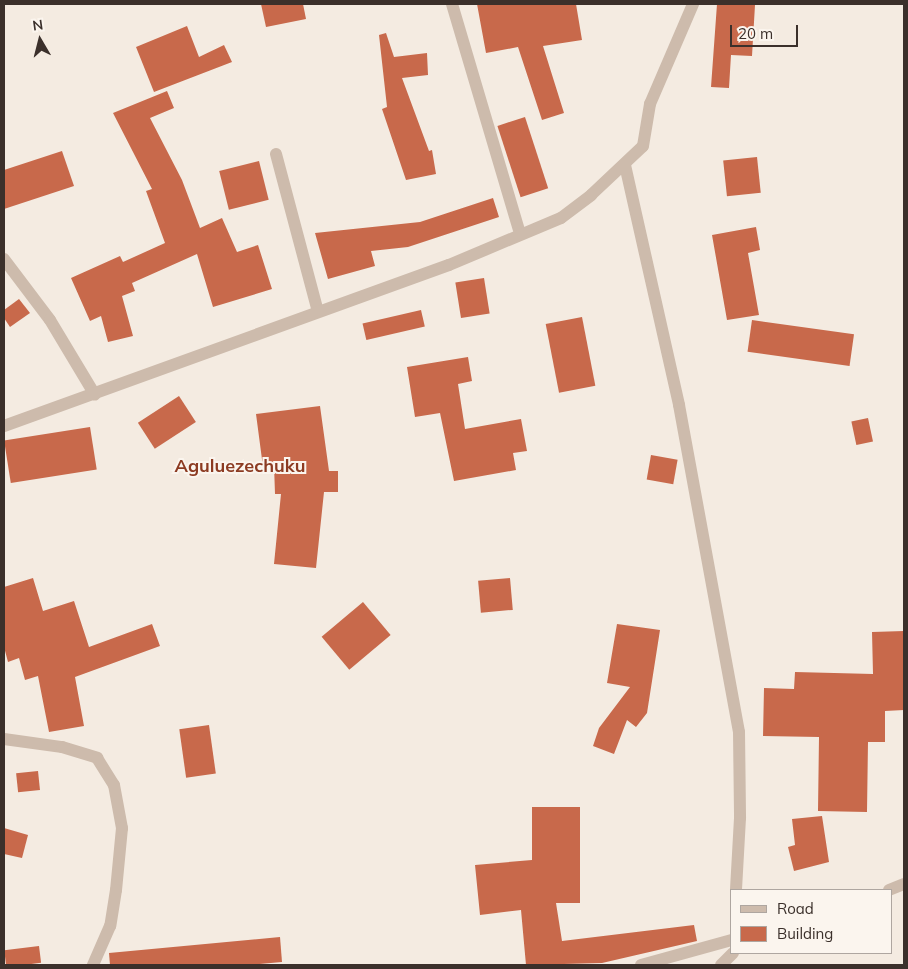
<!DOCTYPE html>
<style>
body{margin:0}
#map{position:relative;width:908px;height:969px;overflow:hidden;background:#f4ebe1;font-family:Mulish,sans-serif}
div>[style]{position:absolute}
.building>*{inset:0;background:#c8694b;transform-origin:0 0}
.minor>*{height:12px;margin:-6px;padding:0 6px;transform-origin:6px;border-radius:6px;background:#cdbbac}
span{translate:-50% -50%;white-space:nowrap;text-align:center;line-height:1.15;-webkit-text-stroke:4px #fbf5ee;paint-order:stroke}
.quarter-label{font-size:18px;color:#8c3b22;font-weight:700}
.frame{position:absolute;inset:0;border:5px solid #3b302b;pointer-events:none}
.legend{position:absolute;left:730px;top:889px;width:162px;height:65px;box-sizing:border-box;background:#fbf5ee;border:1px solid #aea6a0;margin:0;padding:6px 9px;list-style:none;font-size:15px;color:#3b302b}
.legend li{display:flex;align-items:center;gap:10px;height:25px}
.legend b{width:25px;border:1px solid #aea6a0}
.north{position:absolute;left:15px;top:15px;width:50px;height:50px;-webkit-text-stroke:4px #fbf5ee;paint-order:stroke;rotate:352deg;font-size:14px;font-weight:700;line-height:20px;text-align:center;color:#3b302b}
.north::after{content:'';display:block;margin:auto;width:18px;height:22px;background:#3b302b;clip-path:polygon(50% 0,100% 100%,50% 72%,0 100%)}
.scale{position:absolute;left:730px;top:25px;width:68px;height:22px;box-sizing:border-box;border:2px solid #3b302b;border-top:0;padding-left:6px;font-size:15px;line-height:18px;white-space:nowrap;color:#3b302b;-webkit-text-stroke:4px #fbf5ee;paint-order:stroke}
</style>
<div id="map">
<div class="building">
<div style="clip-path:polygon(261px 4px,303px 4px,306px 19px,266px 27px)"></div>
<div style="clip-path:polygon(477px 4px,576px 4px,582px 40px,543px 46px,564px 113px,542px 120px,518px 47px,486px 53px)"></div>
<div style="clip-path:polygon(717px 4px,755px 5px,752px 56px,731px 55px,729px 88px,711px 87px)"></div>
<div style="clip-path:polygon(187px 26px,199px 57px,224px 45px,232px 62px,154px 92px,136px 47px)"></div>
<div style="clip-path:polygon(386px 33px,394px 57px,427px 53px,428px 75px,402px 78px,429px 151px,432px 150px,436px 174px,406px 180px,382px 109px,387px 107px,379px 35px)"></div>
<div style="clip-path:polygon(167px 91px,174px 108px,150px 118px,182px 180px,200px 228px,222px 218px,237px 252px,258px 245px,272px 289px,213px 307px,197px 254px,132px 283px,135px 291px,122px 296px,133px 336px,108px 342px,101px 316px,90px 321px,71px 278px,120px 256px,123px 262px,165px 243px,146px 191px,152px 189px,113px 113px)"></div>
<div style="left:525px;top:117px;width:75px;height:29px;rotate:72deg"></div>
<div style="clip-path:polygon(62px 151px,74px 186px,4px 209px,4px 170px)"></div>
<div style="left:757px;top:157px;width:36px;height:34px;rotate:84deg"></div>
<div style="left:259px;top:161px;width:40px;height:41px;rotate:76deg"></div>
<div style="clip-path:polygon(493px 198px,499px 217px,408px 247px,371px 251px,375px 266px,328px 279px,315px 233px,420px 222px)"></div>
<div style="clip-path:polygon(756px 227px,760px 250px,748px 253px,759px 315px,727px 320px,712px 235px)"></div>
<div style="left:484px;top:278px;width:36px;height:29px;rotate:81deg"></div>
<div style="clip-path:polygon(19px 299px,30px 313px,10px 327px,4px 318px,4px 310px)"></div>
<div style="left:421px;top:310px;width:17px;height:60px;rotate:77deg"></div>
<div style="left:582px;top:317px;width:70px;height:37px;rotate:79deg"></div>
<div style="left:752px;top:320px;width:103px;height:32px;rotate:8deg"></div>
<div style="clip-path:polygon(468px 357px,472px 381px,458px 384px,465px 429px,521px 419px,527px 451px,513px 453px,516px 470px,454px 481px,440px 413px,415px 417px,407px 367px)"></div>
<div style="left:179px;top:396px;width:31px;height:49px;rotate:57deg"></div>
<div style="clip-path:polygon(320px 406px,329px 471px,338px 471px,338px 492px,324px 492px,316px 568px,274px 564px,281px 494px,275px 494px,274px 465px,263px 467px,256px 414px)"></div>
<div style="left:868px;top:418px;width:24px;height:17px;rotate:78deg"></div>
<div style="left:90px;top:427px;width:43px;height:87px;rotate:81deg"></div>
<div style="left:651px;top:455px;width:27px;height:25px;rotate:10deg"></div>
<div style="clip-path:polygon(33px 578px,43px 611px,74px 601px,89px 647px,152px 624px,160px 646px,75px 677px,84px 726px,49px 732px,38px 676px,25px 680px,19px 658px,8px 662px,4px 647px,4px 587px)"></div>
<div style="left:510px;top:578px;width:32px;height:32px;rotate:85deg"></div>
<div style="left:363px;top:602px;width:43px;height:54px;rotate:50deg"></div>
<div style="clip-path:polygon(617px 624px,660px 630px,647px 713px,636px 727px,627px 720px,614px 754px,593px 746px,599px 728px,630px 687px,607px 683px)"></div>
<div style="clip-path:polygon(904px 631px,904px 710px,885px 711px,885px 742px,868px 742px,867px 812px,818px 811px,819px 737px,763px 736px,764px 688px,794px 689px,795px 672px,873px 674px,872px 632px)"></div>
<div style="left:209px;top:725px;width:49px;height:30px;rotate:82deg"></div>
<div style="left:38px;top:771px;width:19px;height:22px;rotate:84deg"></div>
<div style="clip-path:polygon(532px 807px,580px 807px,580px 903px,556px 903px,562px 941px,694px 925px,697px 941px,602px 963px,526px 965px,521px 910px,480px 915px,475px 865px,532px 860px)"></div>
<div style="clip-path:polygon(822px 816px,829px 862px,794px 871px,788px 847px,795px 845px,792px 819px)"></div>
<div style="clip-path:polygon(4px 828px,28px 835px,22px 858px,4px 854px)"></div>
<div style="clip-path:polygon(280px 937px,282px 962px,249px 965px,110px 965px,109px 953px)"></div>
<div style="left:39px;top:946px;width:17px;height:35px;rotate:83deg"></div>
</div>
<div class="minor">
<div style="left:452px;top:4px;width:239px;rotate:73.5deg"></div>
<div style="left:276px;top:154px;width:163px;rotate:75.1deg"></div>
<div style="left:625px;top:165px;width:246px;rotate:77.3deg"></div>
<div style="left:679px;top:405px;width:332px;rotate:79.6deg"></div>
<div style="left:739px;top:732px;width:86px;rotate:89.3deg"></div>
<div style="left:740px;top:818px;width:72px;rotate:93.2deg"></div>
<div style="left:4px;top:259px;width:76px;rotate:53deg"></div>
<div style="left:50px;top:320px;width:87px;rotate:59deg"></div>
<div style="left:4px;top:426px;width:473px;rotate:-19.9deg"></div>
<div style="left:449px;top:265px;width:121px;rotate:-22.8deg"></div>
<div style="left:561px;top:218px;width:38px;rotate:-37deg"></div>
<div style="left:591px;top:195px;width:71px;rotate:-43.3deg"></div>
<div style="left:643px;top:146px;width:43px;rotate:-80.5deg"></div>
<div style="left:650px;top:104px;width:109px;rotate:-66.7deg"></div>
<div style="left:4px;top:739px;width:59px;rotate:7.9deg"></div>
<div style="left:62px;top:747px;width:37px;rotate:17deg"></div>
<div style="left:97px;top:758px;width:32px;rotate:58deg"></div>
<div style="left:114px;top:785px;width:44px;rotate:79.5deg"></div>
<div style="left:122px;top:828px;width:62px;rotate:95.5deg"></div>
<div style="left:116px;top:890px;width:36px;rotate:99deg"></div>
<div style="left:110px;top:926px;width:43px;rotate:113.6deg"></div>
<div style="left:889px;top:890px;width:16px;rotate:-22deg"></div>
<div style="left:641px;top:965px;width:94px;rotate:-15.4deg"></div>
<div style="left:721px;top:965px;width:17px;rotate:-45deg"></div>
</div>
<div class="quarter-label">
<span style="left:240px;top:466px">Aguluezechuku</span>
</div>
<div class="frame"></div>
<ul class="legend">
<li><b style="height:6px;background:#cdbbac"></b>Road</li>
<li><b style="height:14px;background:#c8694b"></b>Building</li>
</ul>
<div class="north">N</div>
<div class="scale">20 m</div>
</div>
